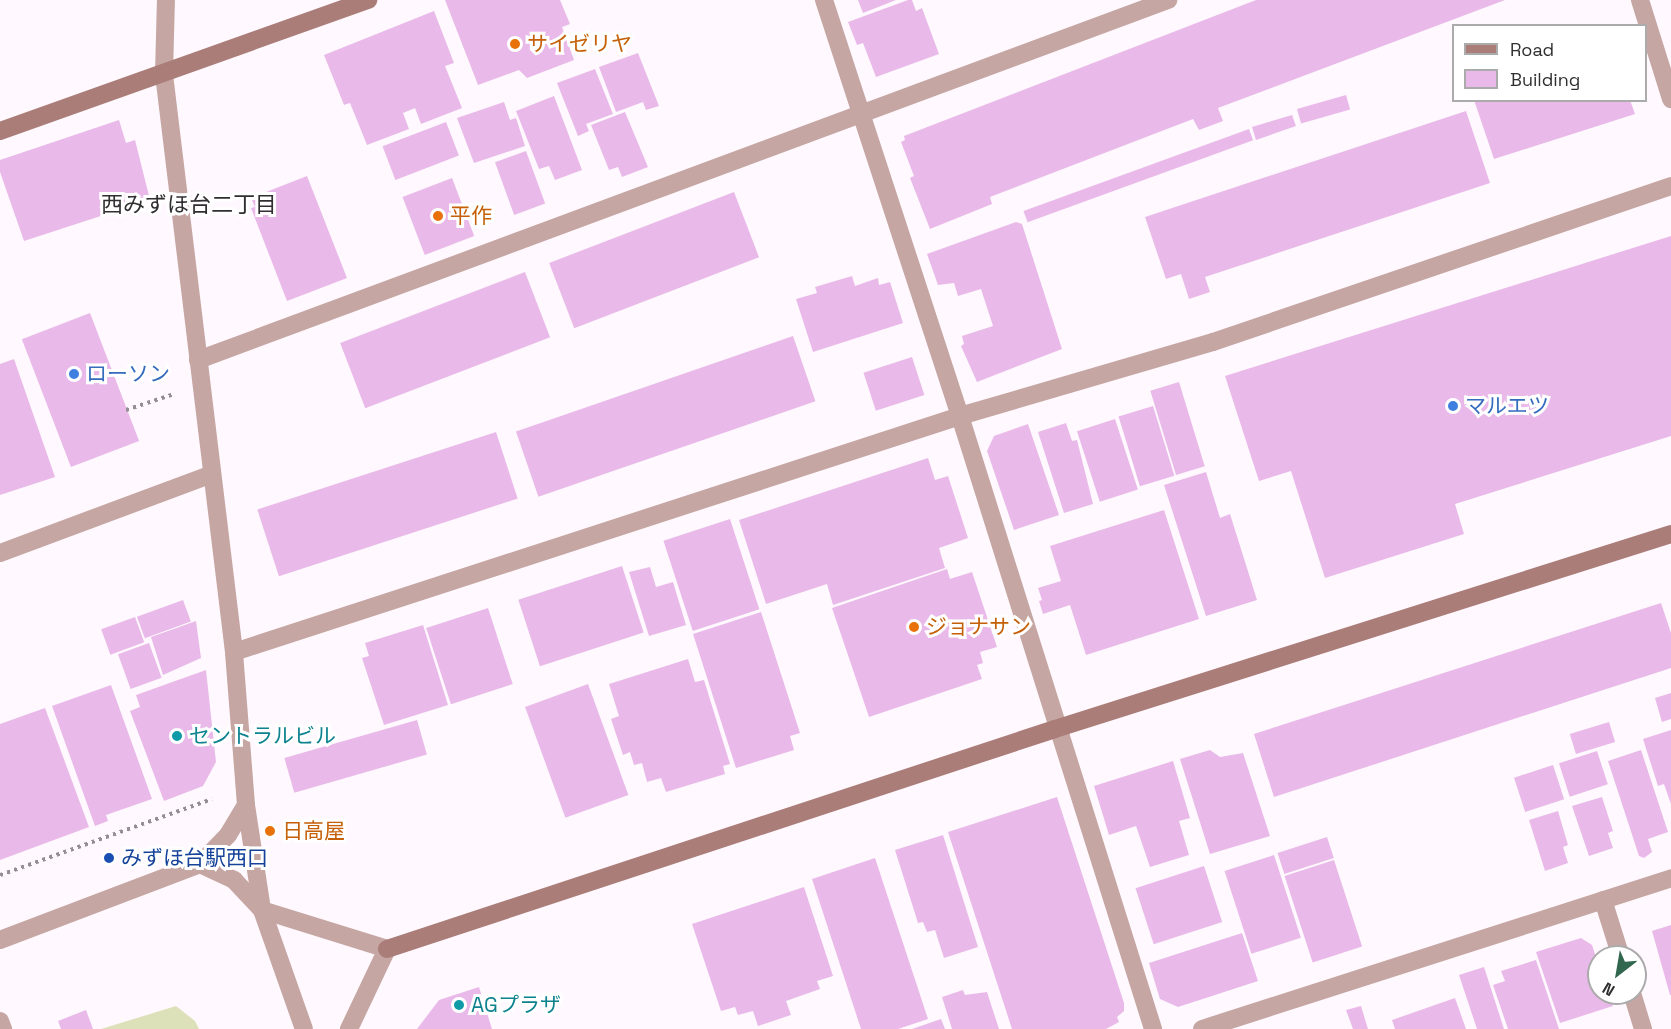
<!DOCTYPE html>
<meta charset="utf-8">
<style>
body{margin:0}
#map{position:relative;width:1671px;height:1029px;overflow:hidden;background:#fff8fe;font-family:"Space Grotesk","Noto Sans JP",sans-serif}
div>[style]{position:absolute}
.green>*{inset:0;background:#dde1ba}
.building>*{inset:0;background:#e9bae9;transform-origin:0 0}
.path>*{height:4px;margin-top:-2px;transform-origin:0;background:repeating-linear-gradient(90deg,#928e92 0 3px,transparent 0 7.5px)}
.street>*{height:18px;margin:-9px;padding:0 9px;transform-origin:9px;border-radius:9px;background:#c5a6a3}
.secondary>*{height:18px;margin:-9px;padding:0 9px;transform-origin:9px;border-radius:9px;background:#aa7d79}
.dots>*{width:16px;height:16px;translate:-50% -50%;box-sizing:border-box;border:3px solid #fff;border-radius:50%}
span{translate:-50% -50%;white-space:nowrap;text-align:center;line-height:1.15;-webkit-text-stroke:6px #fff;paint-order:stroke}
.food-label{font-size:21px;color:#c56008}
.left{translate:0 -50%;text-align:left}
.shop-label{font-size:21px;color:#366cbe}
.culture-label{font-size:21px;color:#0d838f}
.transit-label{font-size:21px;color:#164399}
.neighbourhood-label{font-size:22px;color:#302e30}
.legend{position:absolute;left:1452px;top:24px;width:195px;height:78px;box-sizing:border-box;background:#fff;border:2px solid #acabac;margin:0;padding:8px 10px;list-style:none;font-size:18px;color:#302e30}
.legend li{display:flex;align-items:center;gap:12px;height:30px}
.legend b{width:30px;border:2px solid #acabac}
.north{position:absolute;left:1587px;top:945px;width:60px;height:60px;box-sizing:border-box;background:#fff;border:2px solid #acabac;border-radius:50%;rotate:211deg;font-size:16px;font-weight:700;line-height:24px;text-align:center;color:#302e30}
.north::after{content:'';display:block;margin:auto;width:21px;height:27px;background:#30674e;clip-path:polygon(50% 0,100% 100%,50% 72%,0 100%)}
</style>
<div id="map">
<div class="green">
<div style="clip-path:polygon(176px 1006px,195px 1021px,199px 1029px,101px 1029px)"></div>
</div>
<div class="building">
<div style="clip-path:polygon(445px 0,560px 0,570px 24px,562px 27px,574px 60px,527px 78px,519px 70px,478px 85px)"></div>
<div style="clip-path:polygon(858px 0,896px 0,863px 13px)"></div>
<div style="clip-path:polygon(908px 0,912px 0,916px 11px,922px 8px,939px 54px,876px 77px,863px 43px,857px 45px,848px 22px)"></div>
<div style="clip-path:polygon(1256px 0,1505px 0,1218px 108px,1223px 121px,1199px 130px,1193px 119px,990px 197px,992px 204px,930px 229px,910px 178px,914px 176px,901px 142px,905px 140px,904px 136px)"></div>
<div style="clip-path:polygon(434px 11px,454px 63px,445px 66px,462px 108px,421px 124px,415px 108px,403px 113px,409px 129px,367px 145px,350px 103px,344px 105px,324px 55px)"></div>
<div style="clip-path:polygon(638px 53px,659px 106px,646px 110px,643px 102px,616px 112px,599px 67px)"></div>
<div style="clip-path:polygon(595px 69px,613px 114px,586px 124px,589px 131px,578px 136px,557px 83px)"></div>
<div style="left:1346px;top:95px;width:15px;height:51px;rotate:74deg"></div>
<div style="clip-path:polygon(554px 96px,582px 170px,555px 180px,549px 166px,539px 169px,516px 111px)"></div>
<div style="clip-path:polygon(1474px 100px,1630px 100px,1635px 114px,1494px 159px)"></div>
<div style="clip-path:polygon(504px 102px,510px 120px,516px 118px,525px 146px,474px 163px,457px 118px)"></div>
<div style="clip-path:polygon(1466px 111px,1490px 183px,1205px 277px,1210px 292px,1189px 299px,1181px 274px,1166px 279px,1145px 217px)"></div>
<div style="clip-path:polygon(625px 112px,648px 167px,622px 177px,618px 167px,609px 170px,591px 125px)"></div>
<div style="clip-path:polygon(1292px 115px,1296px 126px,1256px 140px,1252px 127px)"></div>
<div style="clip-path:polygon(119px 120px,126px 143px,135px 140px,150px 200px,24px 241px,0 172px,0 160px)"></div>
<div style="left:446px;top:122px;width:36px;height:68px;rotate:69deg"></div>
<div style="left:1249px;top:129px;width:12px;height:240px;rotate:70deg"></div>
<div style="left:526px;top:151px;width:56px;height:33px;rotate:70deg"></div>
<div style="clip-path:polygon(307px 176px,347px 278px,287px 301px,251px 208px,255px 207px,251px 198px)"></div>
<div style="left:452px;top:178px;width:62px;height:53px;rotate:69deg"></div>
<div style="left:734px;top:192px;width:70px;height:198px;rotate:69deg"></div>
<div style="clip-path:polygon(1016px 222px,1022px 224px,1062px 349px,977px 382px,961px 346px,964px 344px,962px 336px,993px 326px,981px 289px,958px 296px,954px 283px,938px 285px,927px 254px)"></div>
<div style="clip-path:polygon(1671px 236px,1671px 436px,1455px 504px,1464px 534px,1325px 578px,1291px 471px,1259px 481px,1225px 376px)"></div>
<div style="left:525px;top:272px;width:70px;height:198px;rotate:69deg"></div>
<div style="clip-path:polygon(852px 276px,855px 286px,878px 278px,879px 285px,890px 282px,903px 323px,813px 352px,796px 299px,817px 293px,815px 287px)"></div>
<div style="left:90px;top:313px;width:137px;height:73px;rotate:69deg"></div>
<div style="left:793px;top:336px;width:69px;height:293px;rotate:71deg"></div>
<div style="left:912px;top:357px;width:40px;height:51px;rotate:72deg"></div>
<div style="clip-path:polygon(14px 359px,55px 477px,0 495px,0 364px)"></div>
<div style="left:1179px;top:382px;width:88px;height:30px;rotate:73deg"></div>
<div style="left:1153px;top:406px;width:73px;height:36px;rotate:73deg"></div>
<div style="left:1115px;top:419px;width:74px;height:40px;rotate:72deg"></div>
<div style="clip-path:polygon(1066px 423px,1072px 441px,1077px 440px,1093px 504px,1064px 513px,1038px 432px)"></div>
<div style="clip-path:polygon(1028px 424px,1059px 515px,1014px 530px,987px 451px,994px 436px)"></div>
<div style="left:496px;top:432px;width:70px;height:251px;rotate:72deg"></div>
<div style="clip-path:polygon(928px 458px,935px 480px,948px 476px,968px 538px,939px 548px,945px 568px,833px 605px,827px 584px,766px 604px,739px 520px)"></div>
<div style="clip-path:polygon(1206px 472px,1220px 518px,1230px 514px,1257px 600px,1206px 616px,1164px 485px)"></div>
<div style="clip-path:polygon(1164px 510px,1199px 619px,1086px 655px,1070px 605px,1043px 614px,1039px 601px,1042px 600px,1038px 588px,1061px 581px,1050px 546px)"></div>
<div style="left:730px;top:519px;width:95px;height:70px;rotate:72deg"></div>
<div style="left:622px;top:566px;width:70px;height:109px;rotate:72deg"></div>
<div style="clip-path:polygon(650px 567px,656px 587px,673px 582px,686px 625px,649px 636px,629px 572px)"></div>
<div style="clip-path:polygon(947px 569px,950px 579px,972px 572px,997px 647px,980px 652px,983px 663px,977px 665px,982px 679px,869px 717px,832px 608px)"></div>
<div style="left:183px;top:600px;width:23px;height:49px;rotate:70deg"></div>
<div style="clip-path:polygon(1661px 603px,1671px 633px,1671px 668px,1274px 797px,1254px 734px)"></div>
<div style="left:488px;top:608px;width:80px;height:65px;rotate:72deg"></div>
<div style="clip-path:polygon(761px 612px,800px 733px,790px 736px,794px 750px,736px 768px,693px 634px)"></div>
<div style="left:135px;top:617px;width:27px;height:36px;rotate:70deg"></div>
<div style="clip-path:polygon(196px 621px,201px 658px,163px 675px,151px 637px)"></div>
<div style="clip-path:polygon(423px 625px,448px 705px,384px 725px,362px 658px,369px 656px,365px 643px)"></div>
<div style="left:149px;top:643px;width:37px;height:33px;rotate:70deg"></div>
<div style="clip-path:polygon(688px 659px,695px 682px,704px 680px,730px 764px,723px 766px,725px 774px,666px 792px,661px 778px,647px 782px,642px 763px,634px 765px,630px 752px,623px 755px,611px 719px,619px 716px,609px 684px)"></div>
<div style="clip-path:polygon(206px 670px,216px 762px,203px 786px,164px 801px,130px 711px,140px 707px,136px 695px)"></div>
<div style="left:588px;top:684px;width:118px;height:67px;rotate:70deg"></div>
<div style="clip-path:polygon(111px 685px,152px 799px,106px 815px,108px 821px,95px 826px,52px 706px)"></div>
<div style="clip-path:polygon(1671px 693px,1671px 719px,1662px 722px,1655px 698px)"></div>
<div style="clip-path:polygon(45px 708px,89px 827px,0 860px,0 724px)"></div>
<div style="left:417px;top:720px;width:36px;height:138px;rotate:74deg"></div>
<div style="left:1609px;top:722px;width:21px;height:41px;rotate:73deg"></div>
<div style="clip-path:polygon(1671px 730px,1671px 804px,1664px 784px,1658px 786px,1643px 739px)"></div>
<div style="clip-path:polygon(1210px 750px,1220px 757px,1243px 753px,1270px 836px,1210px 854px,1180px 759px)"></div>
<div style="clip-path:polygon(1641px 750px,1668px 832px,1648px 839px,1652px 852px,1644px 858px,1639px 856px,1608px 761px)"></div>
<div style="left:1597px;top:751px;width:35px;height:40px;rotate:72deg"></div>
<div style="clip-path:polygon(1173px 761px,1190px 818px,1179px 821px,1189px 855px,1150px 867px,1136px 826px,1109px 835px,1094px 786px)"></div>
<div style="left:1553px;top:765px;width:36px;height:41px;rotate:72deg"></div>
<div style="clip-path:polygon(1057px 797px,1124px 1003px,1124px 1011px,1117px 1017px,1119px 1022px,1106px 1029px,1012px 1029px,948px 832px)"></div>
<div style="clip-path:polygon(1602px 797px,1613px 831px,1608px 833px,1613px 848px,1589px 856px,1572px 806px)"></div>
<div style="clip-path:polygon(1558px 811px,1568px 845px,1563px 847px,1568px 863px,1545px 871px,1529px 820px)"></div>
<div style="clip-path:polygon(943px 835px,978px 947px,944px 958px,935px 930px,927px 932px,923px 922px,918px 923px,895px 850px)"></div>
<div style="left:1327px;top:837px;width:22px;height:52px;rotate:72deg"></div>
<div style="left:1274px;top:855px;width:87px;height:52px;rotate:72deg"></div>
<div style="clip-path:polygon(875px 858px,928px 1019px,898px 1029px,861px 1029px,812px 879px)"></div>
<div style="left:1334px;top:860px;width:91px;height:52px;rotate:72deg"></div>
<div style="left:1204px;top:866px;width:59px;height:72px;rotate:72deg"></div>
<div style="clip-path:polygon(804px 887px,833px 976px,817px 981px,820px 989px,786px 1001px,791px 1015px,758px 1026px,753px 1011px,738px 1015px,735px 1007px,721px 1011px,692px 924px)"></div>
<div style="clip-path:polygon(1671px 925px,1671px 995px,1670px 995px,1652px 931px)"></div>
<div style="clip-path:polygon(1242px 933px,1258px 981px,1178px 1007px,1160px 999px,1149px 963px)"></div>
<div style="clip-path:polygon(1581px 938px,1592px 945px,1599px 966px,1599px 993px,1608px 993px,1613px 1006px,1560px 1023px,1536px 952px)"></div>
<div style="clip-path:polygon(1536px 960px,1559px 1029px,1508px 1029px,1493px 985px,1505px 981px,1501px 971px)"></div>
<div style="clip-path:polygon(1484px 967px,1504px 1029px,1477px 1029px,1459px 975px)"></div>
<div style="clip-path:polygon(479px 987px,492px 1029px,417px 1029px,439px 1000px)"></div>
<div style="clip-path:polygon(963px 990px,965px 995px,987px 992px,999px 1029px,952px 1029px,942px 997px)"></div>
<div style="clip-path:polygon(1455px 998px,1466px 1029px,1395px 1029px,1392px 1020px)"></div>
<div style="clip-path:polygon(1361px 1006px,1368px 1029px,1353px 1029px,1346px 1010px)"></div>
<div style="clip-path:polygon(86px 1010px,93px 1029px,61px 1029px,58px 1021px)"></div>
<div style="clip-path:polygon(941px 1019px,945px 1029px,912px 1029px)"></div>
</div>
<div class="path">
<div style="left:126px;top:410px;width:51px;rotate:-18.4deg"></div>
<div style="left:0;top:875px;width:225px;rotate:-19.7deg"></div>
</div>
<div class="street">
<div style="left:824px;top:0;width:438px;rotate:71.9deg"></div>
<div style="left:960px;top:416px;width:643px;rotate:72.52deg"></div>
<div style="left:1640px;top:0;width:104px;rotate:72.6deg"></div>
<div style="left:198px;top:360px;width:1035px;rotate:-20.36deg"></div>
<div style="left:0;top:553px;width:224px;rotate:-20.4deg"></div>
<div style="left:234px;top:652px;width:763px;rotate:-18.01deg"></div>
<div style="left:960px;top:416px;width:264px;rotate:-16.3deg"></div>
<div style="left:1213px;top:342px;width:484px;rotate:-18.8deg"></div>
<div style="left:246px;top:805px;width:106px;rotate:81.3deg"></div>
<div style="left:262px;top:910px;width:126px;rotate:70.6deg"></div>
<div style="left:200px;top:864px;width:38px;rotate:25deg"></div>
<div style="left:234px;top:880px;width:41px;rotate:47deg"></div>
<div style="left:262px;top:910px;width:131px;rotate:17.3deg"></div>
<div style="left:387px;top:949px;width:89px;rotate:115.4deg"></div>
<div style="left:1603px;top:900px;width:60px;rotate:72.5deg"></div>
<div style="left:0;top:940px;width:214px;rotate:-20.8deg"></div>
<div style="left:200px;top:864px;width:40px;rotate:-46deg"></div>
<div style="left:228px;top:835px;width:35px;rotate:-59deg"></div>
<div style="left:246px;top:805px;width:153px;rotate:-94.5deg"></div>
<div style="left:234px;top:652px;width:582px;rotate:-96.91deg"></div>
<div style="left:164px;top:74px;width:74px;rotate:-88.5deg"></div>
<div style="left:1632px;top:993px;width:38px;rotate:73deg"></div>
<div style="left:0;top:1021px;width:9px;rotate:69deg"></div>
<div style="left:1202px;top:1029px;width:493px;rotate:-17.8deg"></div>
</div>
<div class="secondary">
<div style="left:0;top:131px;width:391px;rotate:-19.6deg"></div>
<div style="left:387px;top:949px;width:703px;rotate:-18.23deg"></div>
<div style="left:1055px;top:729px;width:646px;rotate:-17.57deg"></div>
</div>
<div class="dots">
<div style="left:515px;top:44px;background:#e8710a"></div>
<div style="left:438px;top:216px;background:#e8710a"></div>
<div style="left:74px;top:374px;background:#3f7fe0"></div>
<div style="left:1453px;top:406px;background:#3f7fe0"></div>
<div style="left:914px;top:627px;background:#e8710a"></div>
<div style="left:177px;top:736px;background:#0f9aa8"></div>
<div style="left:270px;top:831px;background:#e8710a"></div>
<div style="left:109px;top:858px;background:#1a4fb4"></div>
<div style="left:459px;top:1005px;background:#0f9aa8"></div>
</div>
<div class="food-label">
<span class="left" style="left:527px;top:44px">サイゼリヤ</span>
<span class="left" style="left:450px;top:216px">平作</span>
<span class="left" style="left:926px;top:627px">ジョナサン</span>
<span class="left" style="left:282px;top:831px">日高屋</span>
</div>
<div class="shop-label">
<span class="left" style="left:86px;top:374px">ローソン</span>
<span class="left" style="left:1465px;top:406px">マルエツ</span>
</div>
<div class="culture-label">
<span class="left" style="left:189px;top:736px">セントラルビル</span>
<span class="left" style="left:471px;top:1005px">AGプラザ</span>
</div>
<div class="transit-label">
<span class="left" style="left:121px;top:858px">みずほ台駅西口</span>
</div>
<div class="neighbourhood-label">
<span style="left:189px;top:205px">西みずほ台二丁目</span>
</div>
<ul class="legend">
<li><b style="height:8px;background:#aa7d79"></b>Road</li>
<li><b style="height:16px;background:#e9bae9"></b>Building</li>
</ul>
<div class="north">N</div>
</div>
